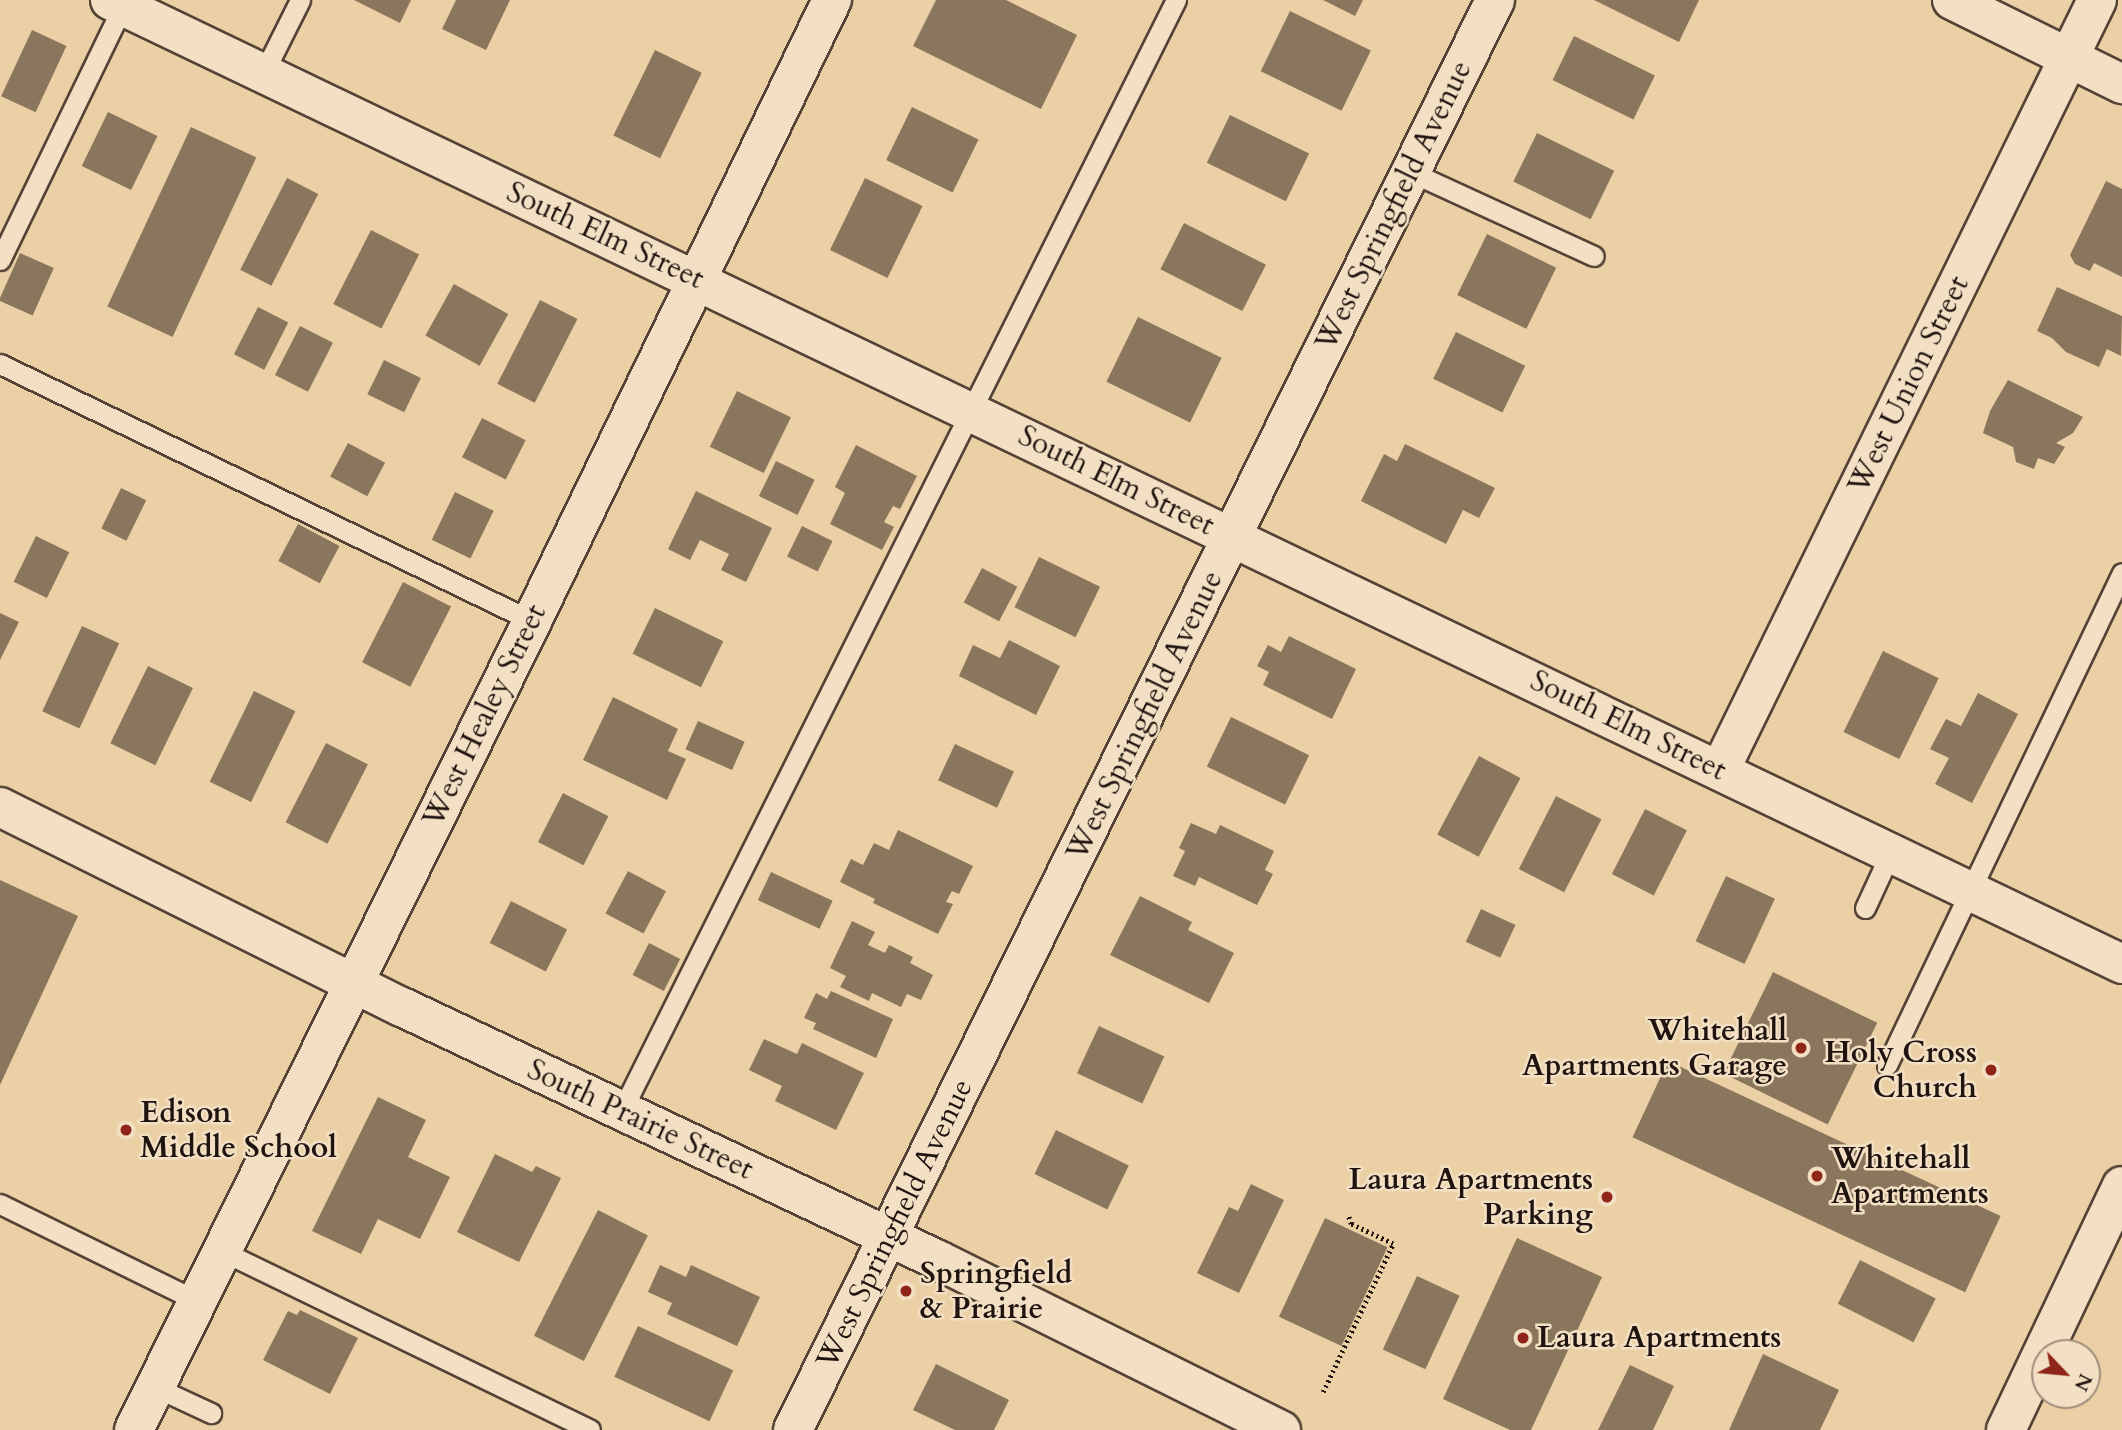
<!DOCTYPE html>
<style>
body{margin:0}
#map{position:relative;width:2122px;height:1430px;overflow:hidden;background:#ecd0a5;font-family:Cardo,serif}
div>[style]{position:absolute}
.building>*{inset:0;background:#8a765d;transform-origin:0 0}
.path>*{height:4.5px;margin-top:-2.25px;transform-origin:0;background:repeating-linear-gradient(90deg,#201410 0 2px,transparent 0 5.5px)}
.roads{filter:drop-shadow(2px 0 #534335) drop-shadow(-2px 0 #534335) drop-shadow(0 2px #534335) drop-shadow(0 -2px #534335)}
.service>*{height:19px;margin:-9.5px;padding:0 9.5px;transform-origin:9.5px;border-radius:9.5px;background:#f3e0c4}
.minor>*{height:38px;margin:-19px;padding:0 19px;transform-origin:19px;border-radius:19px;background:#f3e0c4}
.secondary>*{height:38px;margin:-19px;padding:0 19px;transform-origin:19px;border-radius:19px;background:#f3e0c4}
.dots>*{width:19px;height:19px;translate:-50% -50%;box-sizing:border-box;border:4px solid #f3e0c4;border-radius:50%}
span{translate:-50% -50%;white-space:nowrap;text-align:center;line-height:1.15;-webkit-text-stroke:5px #f3e0c4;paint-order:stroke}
.street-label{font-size:30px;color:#201410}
.poi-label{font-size:30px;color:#201410;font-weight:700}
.right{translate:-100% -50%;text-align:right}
.left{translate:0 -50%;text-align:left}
.north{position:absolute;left:2031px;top:1339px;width:70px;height:70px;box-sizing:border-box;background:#f3e0c4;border:2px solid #9f8e7c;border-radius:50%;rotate:116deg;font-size:19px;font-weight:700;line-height:28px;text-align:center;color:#201410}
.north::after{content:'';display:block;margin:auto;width:24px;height:32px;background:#8f2418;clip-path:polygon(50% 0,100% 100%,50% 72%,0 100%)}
</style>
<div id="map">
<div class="building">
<div style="clip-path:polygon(354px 0,411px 0,400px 23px)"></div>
<div style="clip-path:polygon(456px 0,510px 0,486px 50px,442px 29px)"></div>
<div style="clip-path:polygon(936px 0,1006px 0,1077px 35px,1041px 109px,913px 46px)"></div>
<div style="clip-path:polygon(1323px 0,1363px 0,1355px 16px)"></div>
<div style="clip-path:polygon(1594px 0,1699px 0,1679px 42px)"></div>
<div style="left:1290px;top:11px;width:90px;height:67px;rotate:26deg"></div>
<div style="left:32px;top:30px;width:38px;height:73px;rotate:25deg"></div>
<div style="left:1574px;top:36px;width:90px;height:49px;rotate:26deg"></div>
<div style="left:655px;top:50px;width:52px;height:95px;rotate:26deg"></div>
<div style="left:912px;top:107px;width:74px;height:59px;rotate:26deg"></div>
<div style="left:108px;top:112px;width:55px;height:60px;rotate:26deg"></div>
<div style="left:1230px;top:115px;width:88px;height:53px;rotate:26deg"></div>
<div style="left:191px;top:127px;width:72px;height:198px;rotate:25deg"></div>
<div style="left:1537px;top:133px;width:86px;height:54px;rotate:26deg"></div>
<div style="left:287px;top:178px;width:35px;height:103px;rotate:27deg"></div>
<div style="left:865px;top:178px;width:64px;height:80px;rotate:26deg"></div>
<div style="clip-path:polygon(2106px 181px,2122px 189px,2122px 277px,2094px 263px,2090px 271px,2075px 264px,2070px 255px)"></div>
<div style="left:1184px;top:223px;width:92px;height:52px;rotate:27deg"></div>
<div style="left:371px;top:230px;width:54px;height:83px;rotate:27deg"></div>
<div style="left:1487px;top:234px;width:77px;height:68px;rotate:26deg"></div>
<div style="left:20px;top:253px;width:37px;height:52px;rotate:24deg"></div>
<div style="left:454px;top:284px;width:62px;height:59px;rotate:29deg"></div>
<div style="clip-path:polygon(2057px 287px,2122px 316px,2121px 356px,2107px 349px,2099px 367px,2066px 352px,2052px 338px,2037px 331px)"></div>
<div style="left:540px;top:300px;width:42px;height:94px;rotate:27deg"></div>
<div style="left:258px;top:307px;width:34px;height:53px;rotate:27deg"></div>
<div style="left:1138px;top:317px;width:93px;height:72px;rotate:26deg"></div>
<div style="left:300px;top:326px;width:37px;height:55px;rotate:27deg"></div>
<div style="left:1456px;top:332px;width:77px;height:52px;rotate:26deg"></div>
<div style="left:384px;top:360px;width:41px;height:38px;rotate:26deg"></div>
<div style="clip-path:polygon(2008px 380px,2083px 417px,2073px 433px,2056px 443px,2065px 447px,2054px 464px,2038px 458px,2034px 469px,2016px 462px,2013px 447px,1983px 433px,1990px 411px)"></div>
<div style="left:737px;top:391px;width:60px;height:62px;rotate:26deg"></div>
<div style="left:482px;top:418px;width:49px;height:44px;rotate:27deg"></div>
<div style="left:348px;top:443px;width:42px;height:38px;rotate:28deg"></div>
<div style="clip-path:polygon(1405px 444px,1495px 488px,1479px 518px,1463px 510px,1446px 544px,1361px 501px,1384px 454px,1397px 461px)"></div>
<div style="clip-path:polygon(856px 445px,917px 476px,900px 509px,893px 506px,884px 522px,894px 527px,882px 550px,830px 524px,845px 493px,835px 487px)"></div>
<div style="left:776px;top:461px;width:43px;height:39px;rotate:26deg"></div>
<div style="left:121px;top:488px;width:28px;height:45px;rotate:26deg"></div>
<div style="clip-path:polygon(696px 491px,772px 528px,746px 582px,721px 570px,729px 554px,700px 540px,690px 560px,668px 549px)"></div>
<div style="left:455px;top:492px;width:43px;height:53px;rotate:26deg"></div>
<div style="left:298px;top:524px;width:47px;height:42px;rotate:28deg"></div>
<div style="left:802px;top:526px;width:34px;height:34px;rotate:26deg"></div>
<div style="left:36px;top:536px;width:37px;height:51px;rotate:26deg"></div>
<div style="left:1039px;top:557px;width:68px;height:56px;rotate:26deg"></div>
<div style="left:982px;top:568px;width:40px;height:39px;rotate:28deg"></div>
<div style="left:403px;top:582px;width:54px;height:90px;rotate:27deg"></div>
<div style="left:655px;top:608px;width:76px;height:51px;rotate:26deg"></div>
<div style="clip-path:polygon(0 613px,19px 622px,0 660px)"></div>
<div style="left:82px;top:626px;width:41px;height:94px;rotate:25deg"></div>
<div style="clip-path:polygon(1289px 636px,1356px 669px,1332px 719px,1263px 685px,1269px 672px,1257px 666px,1268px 645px,1281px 652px)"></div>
<div style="clip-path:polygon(1009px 640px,1060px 666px,1036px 715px,959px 676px,973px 645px,1000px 658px)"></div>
<div style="left:1883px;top:651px;width:62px;height:90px;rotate:26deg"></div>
<div style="left:148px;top:666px;width:50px;height:86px;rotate:26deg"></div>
<div style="left:254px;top:691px;width:46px;height:101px;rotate:26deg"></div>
<div style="clip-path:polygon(1978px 693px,2018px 714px,1972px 803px,1935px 784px,1949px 758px,1930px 749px,1946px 719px,1961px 726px)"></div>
<div style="clip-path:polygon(613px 697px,678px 729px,668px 751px,686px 759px,667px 800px,583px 760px)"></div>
<div style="left:1231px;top:717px;width:87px;height:55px;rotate:26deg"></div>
<div style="left:698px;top:721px;width:51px;height:31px;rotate:24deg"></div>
<div style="left:326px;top:743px;width:47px;height:89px;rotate:27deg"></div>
<div style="left:955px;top:744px;width:65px;height:40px;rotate:25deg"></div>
<div style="left:1479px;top:756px;width:47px;height:89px;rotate:28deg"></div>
<div style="left:563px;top:793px;width:51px;height:55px;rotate:27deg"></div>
<div style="left:1556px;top:796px;width:51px;height:82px;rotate:27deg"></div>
<div style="left:1645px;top:809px;width:47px;height:73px;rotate:27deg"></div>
<div style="clip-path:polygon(1191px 823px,1216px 834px,1220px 825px,1274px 851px,1265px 870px,1273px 874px,1257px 905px,1199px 877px,1195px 886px,1173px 876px,1185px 851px,1179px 848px)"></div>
<div style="clip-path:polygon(898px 830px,973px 866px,959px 894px,952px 891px,946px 902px,953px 904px,938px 934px,873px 903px,875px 899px,840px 882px,851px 859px,863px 865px,874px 843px,889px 850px)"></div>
<div style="left:628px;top:871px;width:43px;height:48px;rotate:28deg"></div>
<div style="left:771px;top:872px;width:68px;height:31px;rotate:25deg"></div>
<div style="left:1726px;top:876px;width:54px;height:72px;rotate:25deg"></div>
<div style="clip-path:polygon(0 880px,78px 916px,0 1085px)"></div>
<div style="clip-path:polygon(1140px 896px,1192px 922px,1188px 930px,1234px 953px,1209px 1003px,1110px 955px)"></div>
<div style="left:511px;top:901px;width:63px;height:47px;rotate:27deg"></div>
<div style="left:1481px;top:909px;width:38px;height:36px;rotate:25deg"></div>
<div style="clip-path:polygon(852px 921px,875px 932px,868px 945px,885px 953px,889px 945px,913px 957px,910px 963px,933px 975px,921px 1000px,907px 994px,901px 1007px,872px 993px,869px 1001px,840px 987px,846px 976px,830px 968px)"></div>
<div style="left:649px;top:943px;width:35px;height:36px;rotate:27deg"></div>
<div style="left:1773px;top:972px;width:116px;height:113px;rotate:26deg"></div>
<div style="clip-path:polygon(831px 991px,893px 1019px,876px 1058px,813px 1029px,816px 1023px,804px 1018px,816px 993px,827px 999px)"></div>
<div style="left:1099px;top:1026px;width:72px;height:52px;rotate:25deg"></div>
<div style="clip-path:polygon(764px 1039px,797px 1054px,802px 1043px,864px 1073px,836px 1130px,775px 1101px,782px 1086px,749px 1070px)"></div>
<div style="left:1668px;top:1061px;width:367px;height:84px;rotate:25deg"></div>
<div style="clip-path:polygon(378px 1097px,426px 1120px,408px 1157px,450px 1177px,420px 1239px,378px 1219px,361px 1254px,312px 1231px)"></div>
<div style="left:1056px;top:1130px;width:81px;height:49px;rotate:26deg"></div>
<div style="clip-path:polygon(495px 1154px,532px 1172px,536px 1166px,561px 1178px,519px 1262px,457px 1232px)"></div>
<div style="clip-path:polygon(1251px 1184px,1284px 1200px,1239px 1293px,1197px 1273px,1229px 1207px,1238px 1211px)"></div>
<div style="left:598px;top:1210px;width:56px;height:141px;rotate:27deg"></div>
<div style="left:1325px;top:1218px;width:69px;height:109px;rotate:25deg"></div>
<div style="clip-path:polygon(1517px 1238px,1602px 1277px,1531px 1430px,1510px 1430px,1443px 1399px)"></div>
<div style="left:1860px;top:1260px;width:85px;height:49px;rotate:27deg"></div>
<div style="clip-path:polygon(660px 1265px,686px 1277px,691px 1265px,760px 1297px,737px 1346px,667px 1314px,672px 1303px,648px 1292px)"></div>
<div style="left:1417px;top:1276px;width:47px;height:81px;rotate:25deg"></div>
<div style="clip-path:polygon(300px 1310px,358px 1338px,330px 1394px,263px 1360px,288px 1311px,297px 1315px)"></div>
<div style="left:638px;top:1326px;width:105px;height:56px;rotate:25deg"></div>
<div style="clip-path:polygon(1763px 1354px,1839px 1390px,1820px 1430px,1729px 1430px)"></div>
<div style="clip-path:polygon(936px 1364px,1009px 1400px,994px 1430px,955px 1430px,913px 1410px)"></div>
<div style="clip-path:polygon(1630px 1365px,1674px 1386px,1653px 1430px,1598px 1430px)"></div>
</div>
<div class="path">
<div style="left:1323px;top:1392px;width:164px;rotate:-64.7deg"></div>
<div style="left:1393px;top:1244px;width:47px;rotate:-154.5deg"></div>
<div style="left:1351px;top:1224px;width:9px;rotate:-108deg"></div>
</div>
<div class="roads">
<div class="service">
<div style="left:263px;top:74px;width:83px;rotate:-63.4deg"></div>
<div style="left:1411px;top:172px;width:201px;rotate:24.7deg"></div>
<div style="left:0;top:260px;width:282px;rotate:-64.2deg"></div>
<div style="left:0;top:364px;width:591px;rotate:25.78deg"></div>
<div style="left:1865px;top:908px;width:60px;rotate:-65.2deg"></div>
<div style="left:1887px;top:1065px;width:545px;rotate:-64.47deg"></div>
<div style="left:621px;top:1112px;width:1243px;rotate:-63.48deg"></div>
<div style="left:0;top:1204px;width:220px;rotate:26.2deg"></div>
<div style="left:222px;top:1251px;width:409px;rotate:25.9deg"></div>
<div style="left:155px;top:1387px;width:62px;rotate:24.9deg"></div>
</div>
<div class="minor">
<div style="left:110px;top:0;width:2231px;rotate:25.6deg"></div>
<div style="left:1952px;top:0;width:190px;rotate:26.3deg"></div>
<div style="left:1720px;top:770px;width:857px;rotate:-63.91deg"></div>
<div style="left:0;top:807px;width:449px;rotate:26.5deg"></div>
<div style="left:402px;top:1007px;width:593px;rotate:25.27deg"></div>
<div style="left:938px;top:1260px;width:383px;rotate:26.4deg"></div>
<div style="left:134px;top:1430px;width:902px;rotate:-63.8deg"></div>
<div style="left:532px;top:621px;width:690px;rotate:-64.22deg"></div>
<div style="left:2006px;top:1430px;width:270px;rotate:-64.6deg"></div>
</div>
<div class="secondary">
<div style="left:793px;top:1430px;width:1593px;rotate:-63.85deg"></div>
</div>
</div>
<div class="dots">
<div style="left:1801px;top:1048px;background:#8f2418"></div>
<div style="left:1991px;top:1070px;background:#8f2418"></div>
<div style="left:126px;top:1130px;background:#8f2418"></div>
<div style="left:1817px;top:1176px;background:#8f2418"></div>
<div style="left:1607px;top:1197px;background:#8f2418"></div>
<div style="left:906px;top:1291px;background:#8f2418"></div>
<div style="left:1523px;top:1338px;background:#8f2418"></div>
</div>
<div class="street-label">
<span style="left:1394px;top:206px;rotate:-64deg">West Springfield Avenue</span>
<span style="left:605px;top:236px;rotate:25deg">South Elm Street</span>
<span style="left:1909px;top:385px;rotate:-64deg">West Union Street</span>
<span style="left:1116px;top:481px;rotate:26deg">South Elm Street</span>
<span style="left:485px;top:716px;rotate:-64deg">West Healey Street</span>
<span style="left:1145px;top:716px;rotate:-64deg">West Springfield Avenue</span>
<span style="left:1628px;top:726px;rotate:26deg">South Elm Street</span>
<span style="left:640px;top:1120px;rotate:25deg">South Prairie Street</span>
<span style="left:895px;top:1224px;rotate:-64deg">West Springfield Avenue</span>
</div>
<div class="poi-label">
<span class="right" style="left:1787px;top:1048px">Whitehall<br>Apartments Garage</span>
<span class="right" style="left:1977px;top:1070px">Holy Cross<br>Church</span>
<span class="left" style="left:140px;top:1130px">Edison<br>Middle School</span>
<span class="left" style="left:1831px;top:1176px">Whitehall<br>Apartments</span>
<span class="right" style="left:1593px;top:1197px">Laura Apartments<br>Parking</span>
<span class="left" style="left:920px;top:1291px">Springfield<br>&amp; Prairie</span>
<span class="left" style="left:1537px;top:1338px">Laura Apartments</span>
</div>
<div class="north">N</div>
</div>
